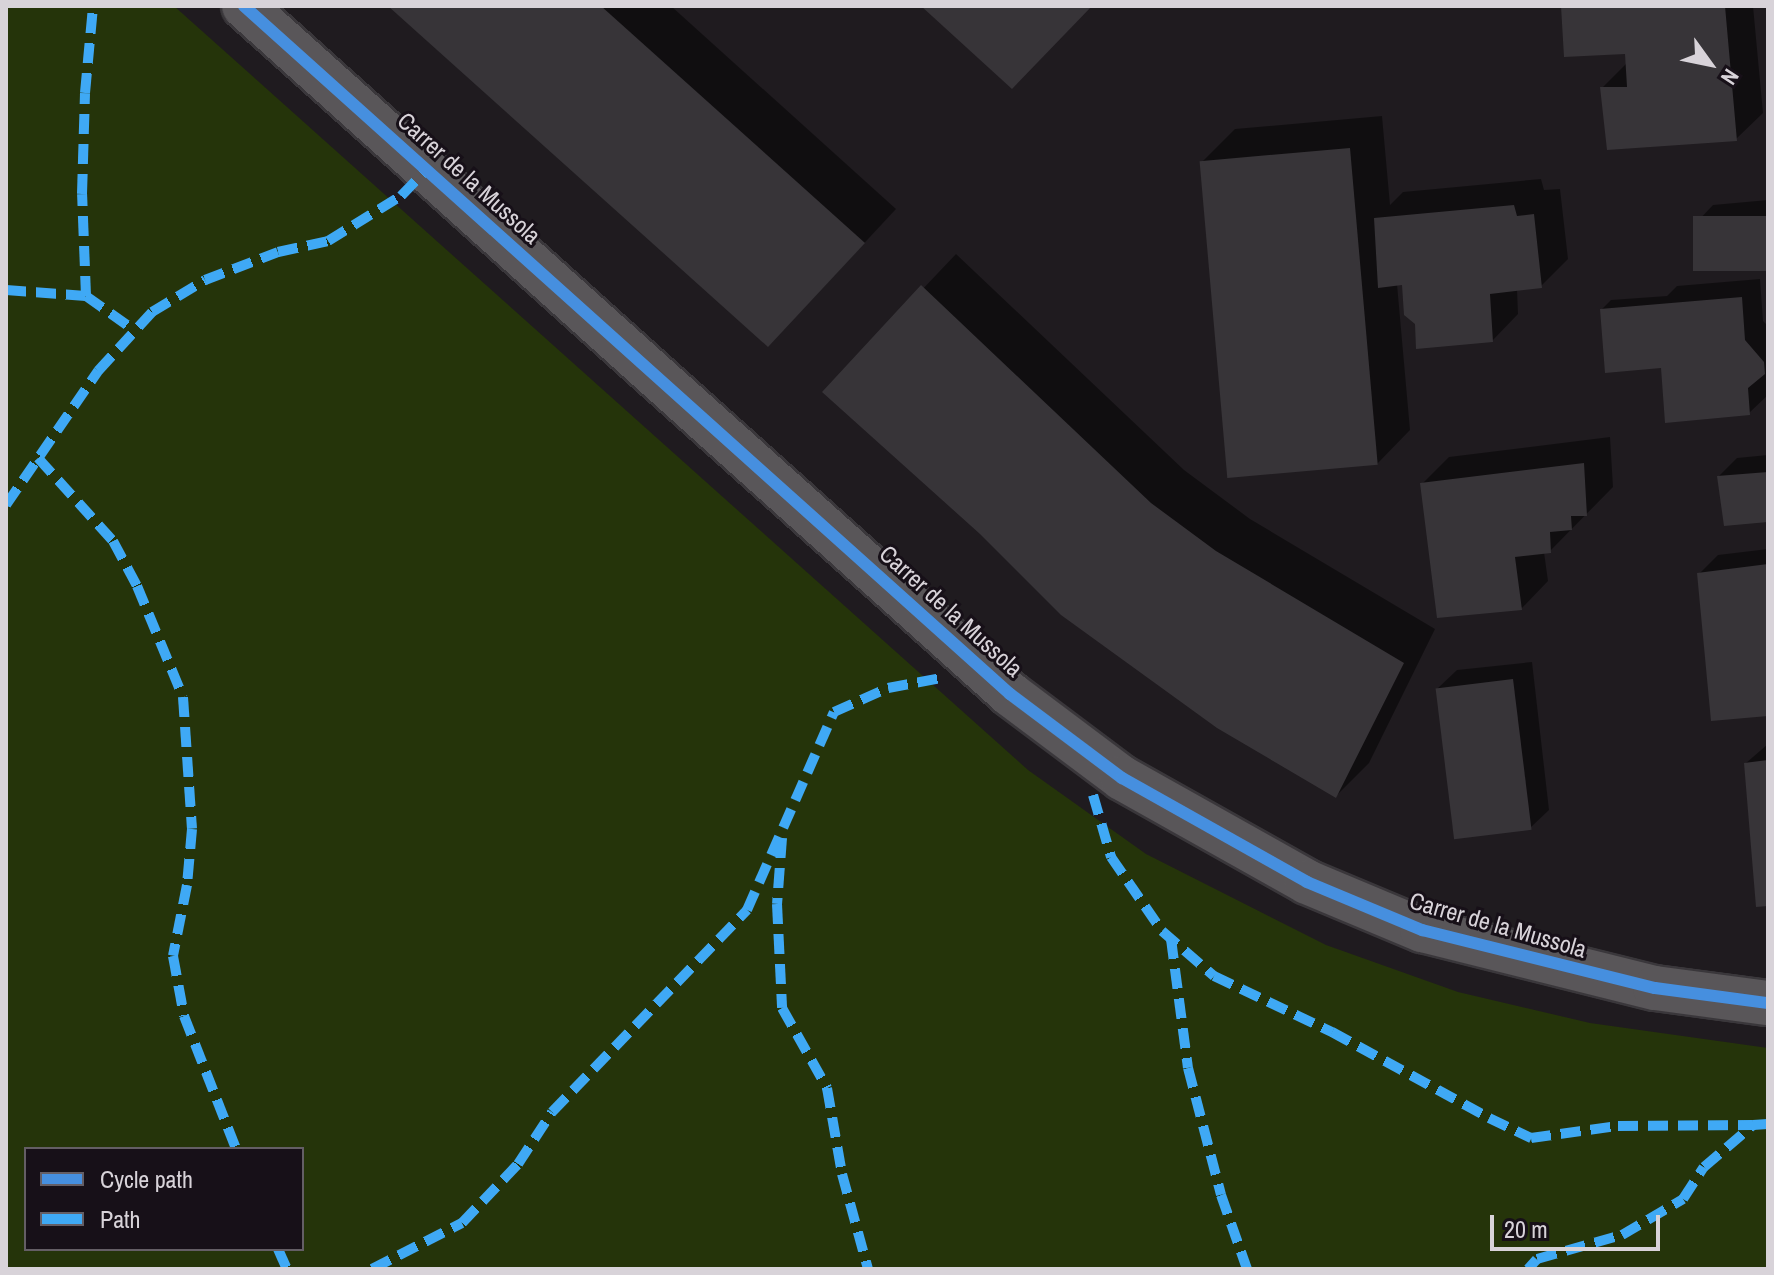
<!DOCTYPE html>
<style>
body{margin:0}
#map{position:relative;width:1774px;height:1275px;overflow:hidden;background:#1f1b1f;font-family:"Archivo Narrow",sans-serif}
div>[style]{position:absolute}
.green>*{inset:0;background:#25340a}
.shadow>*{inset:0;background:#0007}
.building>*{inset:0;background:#373438;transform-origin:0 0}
.roads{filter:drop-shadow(2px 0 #3a373b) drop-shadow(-2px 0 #3a373b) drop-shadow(0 2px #3a373b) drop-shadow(0 -2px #3a373b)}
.street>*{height:44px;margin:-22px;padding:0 22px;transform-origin:22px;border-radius:22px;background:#595659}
.quiet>*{height:10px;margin-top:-5px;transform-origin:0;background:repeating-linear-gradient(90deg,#3fa9f5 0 20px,transparent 0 30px)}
.cycleway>*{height:12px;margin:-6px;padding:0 6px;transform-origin:6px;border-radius:6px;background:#468fdf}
span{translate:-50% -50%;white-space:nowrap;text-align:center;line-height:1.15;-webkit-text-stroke:6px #171018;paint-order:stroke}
.street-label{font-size:24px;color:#d8d3d9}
.frame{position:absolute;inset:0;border:8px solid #d8d3d9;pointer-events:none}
.legend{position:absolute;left:24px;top:1147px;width:280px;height:104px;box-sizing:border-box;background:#171018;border:2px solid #645e65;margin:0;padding:10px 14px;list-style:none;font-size:24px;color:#d8d3d9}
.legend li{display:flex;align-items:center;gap:16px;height:40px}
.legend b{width:40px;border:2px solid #645e65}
.north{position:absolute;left:1670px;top:24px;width:80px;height:80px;-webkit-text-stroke:6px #171018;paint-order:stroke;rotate:123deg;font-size:22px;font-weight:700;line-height:32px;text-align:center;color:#d8d3d9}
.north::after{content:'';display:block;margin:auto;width:28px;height:36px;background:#d8d3d9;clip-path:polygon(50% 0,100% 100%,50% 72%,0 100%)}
.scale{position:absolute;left:1490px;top:1215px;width:170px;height:36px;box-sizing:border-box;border:4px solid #d8d3d9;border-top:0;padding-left:10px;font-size:24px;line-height:28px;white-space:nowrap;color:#d8d3d9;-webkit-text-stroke:6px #171018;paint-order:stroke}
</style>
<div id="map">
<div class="green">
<div style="clip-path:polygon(evenodd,6px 6px,174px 6px,1028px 770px,1146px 854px,1326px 945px,1458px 992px,1590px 1023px,1768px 1048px,1768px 1269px,6px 1269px,6px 6px,26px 1149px,302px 1149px,302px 1249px,26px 1249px,26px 1149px)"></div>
</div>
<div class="shadow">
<div style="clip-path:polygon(391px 6px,671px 6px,896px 209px,801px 311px)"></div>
<div style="clip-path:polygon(1563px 6px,1753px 6px,1763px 113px,1736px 139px,1602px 88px,1627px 63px,1626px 52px)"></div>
<div style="clip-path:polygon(1382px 116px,1390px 205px,1403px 192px,1541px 179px,1544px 190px,1560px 189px,1568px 259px,1541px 286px,1517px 289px,1518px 314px,1492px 341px,1403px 283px,1397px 284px,1410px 430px,1377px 464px,1202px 162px,1235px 129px)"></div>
<div style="clip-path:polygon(1768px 200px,1768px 269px,1695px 224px,1713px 205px)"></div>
<div style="clip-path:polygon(956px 254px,1184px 470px,1250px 519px,1435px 629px,1369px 763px,1336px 796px,981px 533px,825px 392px)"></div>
<div style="clip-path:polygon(1760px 279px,1763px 321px,1768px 326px,1768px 395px,1749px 413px,1663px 365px,1602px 309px,1611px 300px,1667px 296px,1677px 286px)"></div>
<div style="clip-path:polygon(1610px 437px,1613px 487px,1550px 551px,1544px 552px,1548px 581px,1522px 608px,1422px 484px,1449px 457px)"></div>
<div style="clip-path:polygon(1768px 455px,1768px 520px,1719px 476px,1737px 458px)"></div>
<div style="clip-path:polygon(1768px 549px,1768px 714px,1699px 574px,1718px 555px)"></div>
<div style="clip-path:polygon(1532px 662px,1549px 810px,1530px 828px,1438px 688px,1457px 670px)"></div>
<div style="clip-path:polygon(1768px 744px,1768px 904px,1746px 763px)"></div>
</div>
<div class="building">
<div style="clip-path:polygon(388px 6px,601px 6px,865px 243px,768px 347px)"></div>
<div style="clip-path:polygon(921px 6px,1092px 6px,1012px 89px)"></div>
<div style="clip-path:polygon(1561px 6px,1725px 6px,1737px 141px,1607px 150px,1600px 87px,1627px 87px,1625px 54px,1564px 57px)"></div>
<div style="left:1350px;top:148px;width:318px;height:151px;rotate:85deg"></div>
<div style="clip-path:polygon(1514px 205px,1517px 216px,1534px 214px,1542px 288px,1490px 294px,1493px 342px,1416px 349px,1415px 324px,1404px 315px,1402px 285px,1378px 288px,1374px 218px)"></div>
<div style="left:1768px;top:216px;width:55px;height:75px;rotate:90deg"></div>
<div style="clip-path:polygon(921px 285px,1151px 503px,1216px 551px,1404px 663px,1336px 798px,1217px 728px,1061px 615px,980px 534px,822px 392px)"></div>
<div style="clip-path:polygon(1742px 297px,1745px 340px,1764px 362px,1765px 374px,1748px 388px,1750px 415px,1665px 423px,1661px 368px,1605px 373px,1600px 309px)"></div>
<div style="clip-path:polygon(1584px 463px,1587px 516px,1571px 516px,1572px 530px,1550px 532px,1551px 553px,1515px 557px,1522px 610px,1437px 618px,1420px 483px)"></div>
<div style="clip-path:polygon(1768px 472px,1768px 522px,1724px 526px,1717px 476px)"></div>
<div style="clip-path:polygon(1768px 564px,1768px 716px,1711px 721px,1697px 573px)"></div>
<div style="left:1513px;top:679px;width:152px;height:78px;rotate:83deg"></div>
<div style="clip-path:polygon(1768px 760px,1768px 906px,1756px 907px,1744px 763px)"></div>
</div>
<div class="roads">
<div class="street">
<div style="left:244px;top:6px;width:1030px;rotate:41.93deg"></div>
<div style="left:1010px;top:694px;width:140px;rotate:36.9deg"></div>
<div style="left:1122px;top:778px;width:212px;rotate:29.3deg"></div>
<div style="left:1307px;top:882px;width:125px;rotate:22.7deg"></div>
<div style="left:1422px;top:930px;width:240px;rotate:14deg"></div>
<div style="left:1655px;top:988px;width:114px;rotate:7.6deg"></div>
</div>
</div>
<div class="quiet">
<div style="left:6px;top:290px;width:80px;rotate:4.3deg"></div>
<div style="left:86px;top:296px;width:59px;rotate:35.3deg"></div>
<div style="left:86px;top:296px;width:102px;rotate:-92.2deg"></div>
<div style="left:82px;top:194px;width:101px;rotate:-88.3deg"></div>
<div style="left:85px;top:93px;width:87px;rotate:-84.7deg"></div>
<div style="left:38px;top:458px;width:112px;rotate:47.9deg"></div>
<div style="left:113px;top:541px;width:51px;rotate:61.9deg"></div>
<div style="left:137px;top:586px;width:120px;rotate:67.5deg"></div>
<div style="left:183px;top:697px;width:132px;rotate:86.1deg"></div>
<div style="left:192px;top:829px;width:56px;rotate:95.1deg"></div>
<div style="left:187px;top:885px;width:72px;rotate:101.2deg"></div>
<div style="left:173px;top:956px;width:61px;rotate:79.6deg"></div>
<div style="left:184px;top:1016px;width:143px;rotate:68.6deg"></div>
<div style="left:6px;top:505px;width:163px;rotate:-55.5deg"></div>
<div style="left:98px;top:371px;width:80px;rotate:-47.5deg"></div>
<div style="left:152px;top:312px;width:62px;rotate:-31.1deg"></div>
<div style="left:205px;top:280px;width:78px;rotate:-21deg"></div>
<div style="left:278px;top:252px;width:51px;rotate:-12.4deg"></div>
<div style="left:328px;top:241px;width:86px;rotate:-31.7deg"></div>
<div style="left:401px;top:196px;width:37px;rotate:-46deg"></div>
<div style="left:1093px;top:795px;width:65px;rotate:73.8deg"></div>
<div style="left:1111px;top:857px;width:90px;rotate:55.4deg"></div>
<div style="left:1162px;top:931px;width:69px;rotate:40.9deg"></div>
<div style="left:1214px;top:976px;width:131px;rotate:25.4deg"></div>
<div style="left:1332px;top:1032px;width:179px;rotate:28.7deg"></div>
<div style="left:1489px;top:1118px;width:47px;rotate:25.5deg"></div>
<div style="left:1531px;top:1138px;width:88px;rotate:-7.9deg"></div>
<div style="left:1618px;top:1126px;width:135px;rotate:-0.4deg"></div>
<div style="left:782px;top:838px;width:66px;rotate:94.3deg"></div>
<div style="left:777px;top:904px;width:104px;rotate:87.2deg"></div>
<div style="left:782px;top:1008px;width:92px;rotate:60.6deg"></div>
<div style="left:827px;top:1088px;width:87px;rotate:80.1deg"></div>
<div style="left:842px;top:1174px;width:98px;rotate:74.7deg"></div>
<div style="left:1171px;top:939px;width:130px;rotate:82.5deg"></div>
<div style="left:1188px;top:1068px;width:131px;rotate:75.4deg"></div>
<div style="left:1221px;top:1195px;width:78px;rotate:70.6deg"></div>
<div style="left:278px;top:1249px;width:22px;rotate:66deg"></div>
<div style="left:372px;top:1269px;width:101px;rotate:-27.1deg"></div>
<div style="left:462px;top:1223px;width:81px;rotate:-46.5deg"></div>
<div style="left:518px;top:1164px;width:62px;rotate:-56.8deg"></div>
<div style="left:552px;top:1112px;width:281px;rotate:-46deg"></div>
<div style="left:747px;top:910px;width:216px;rotate:-66.3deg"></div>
<div style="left:834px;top:712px;width:59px;rotate:-24deg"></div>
<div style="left:888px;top:688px;width:59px;rotate:-10.7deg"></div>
<div style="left:1528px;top:1269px;width:13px;rotate:-48deg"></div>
<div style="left:1537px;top:1259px;width:88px;rotate:-15.8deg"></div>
<div style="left:1622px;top:1235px;width:71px;rotate:-30.5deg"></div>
<div style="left:1683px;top:1199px;width:38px;rotate:-57deg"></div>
<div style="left:1704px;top:1167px;width:65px;rotate:-40.6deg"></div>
<div style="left:1753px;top:1125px;width:15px;rotate:-4deg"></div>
</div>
<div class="cycleway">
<div style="left:244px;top:6px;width:1030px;rotate:41.93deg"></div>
<div style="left:1010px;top:694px;width:140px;rotate:36.9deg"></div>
<div style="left:1122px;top:778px;width:212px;rotate:29.3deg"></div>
<div style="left:1307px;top:882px;width:125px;rotate:22.7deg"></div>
<div style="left:1422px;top:930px;width:240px;rotate:14deg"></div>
<div style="left:1655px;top:988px;width:114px;rotate:7.6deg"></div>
</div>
<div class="street-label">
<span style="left:469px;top:178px;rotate:42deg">Carrer de la Mussola</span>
<span style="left:951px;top:611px;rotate:42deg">Carrer de la Mussola</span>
<span style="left:1498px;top:925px;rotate:16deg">Carrer de la Mussola</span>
</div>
<div class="frame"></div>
<ul class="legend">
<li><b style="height:10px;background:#468fdf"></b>Cycle path</li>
<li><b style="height:10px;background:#3fa9f5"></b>Path</li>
</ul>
<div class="north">N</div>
<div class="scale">20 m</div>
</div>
